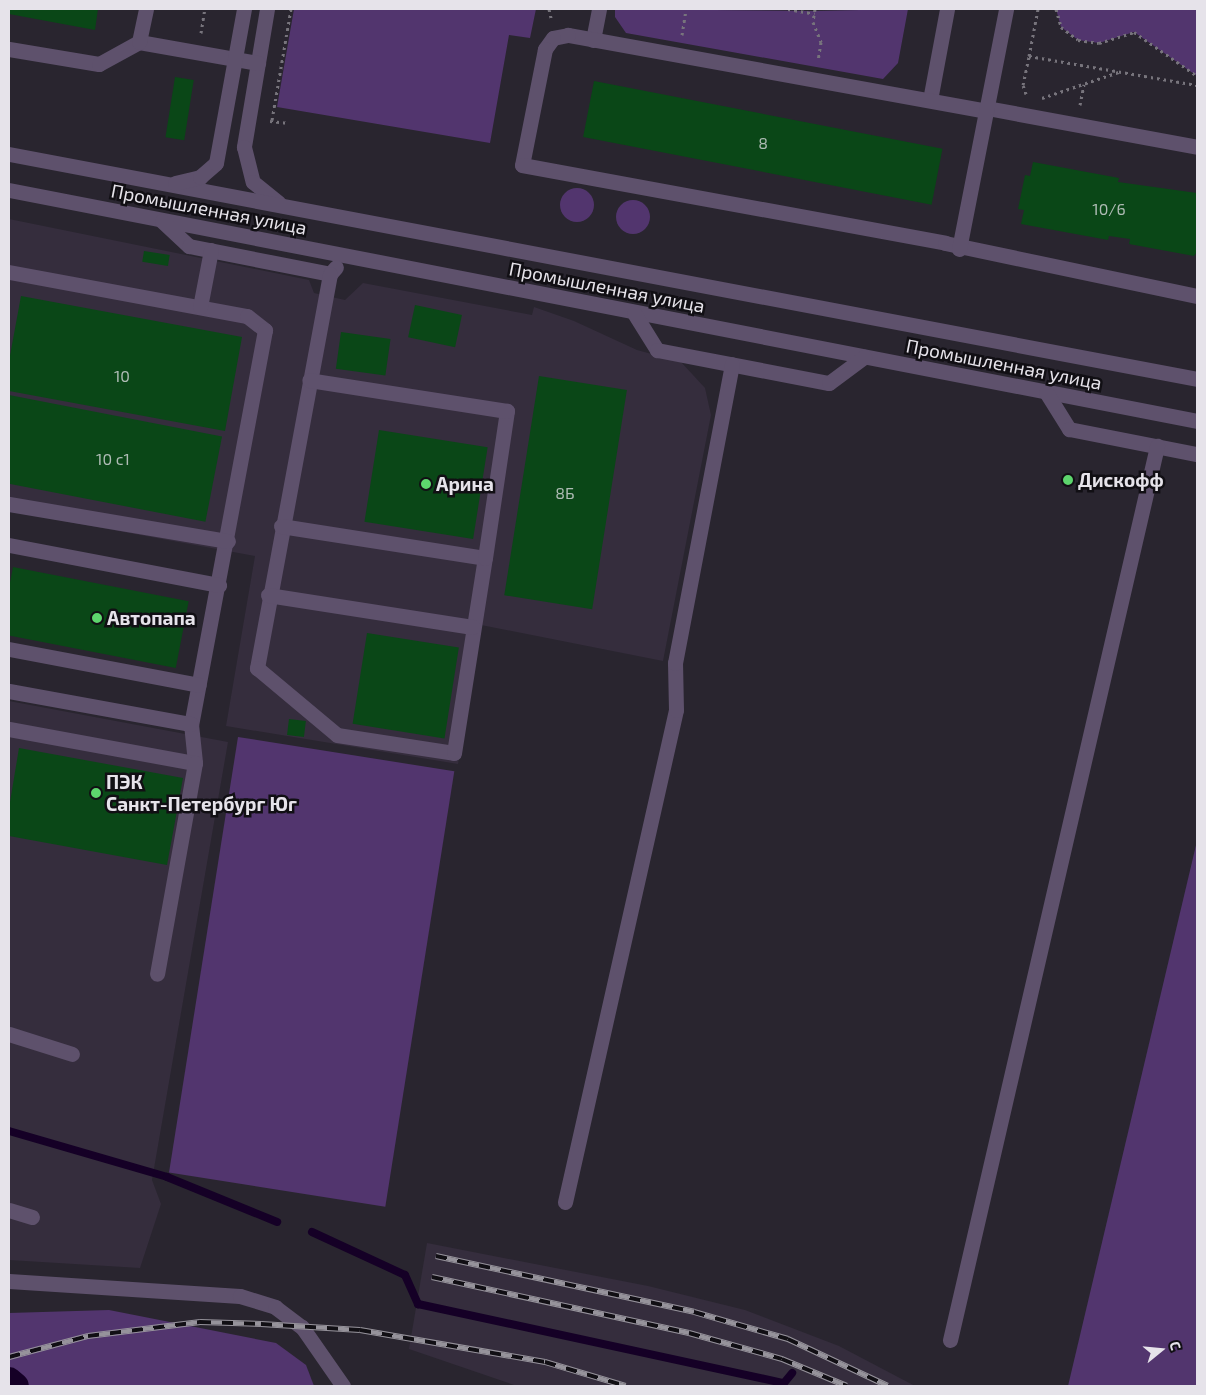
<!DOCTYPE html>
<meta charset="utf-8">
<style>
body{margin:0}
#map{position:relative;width:1206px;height:1395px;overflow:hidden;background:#29252f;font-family:"Exo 2",sans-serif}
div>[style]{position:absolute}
.built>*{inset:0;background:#352d3d}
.green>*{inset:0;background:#52356e;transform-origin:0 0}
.round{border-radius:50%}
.stream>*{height:8px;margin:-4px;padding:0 4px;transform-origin:4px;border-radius:4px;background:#150026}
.canal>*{height:26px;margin:-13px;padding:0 13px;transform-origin:13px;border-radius:13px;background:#150026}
.building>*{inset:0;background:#0a4717;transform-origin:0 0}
.path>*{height:3px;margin-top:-1.5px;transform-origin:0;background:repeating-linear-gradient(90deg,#77747c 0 2.5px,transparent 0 6.5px)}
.minor>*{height:15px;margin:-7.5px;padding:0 7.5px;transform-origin:7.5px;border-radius:7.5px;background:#5e516c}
.rail>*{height:5.5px;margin-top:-2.75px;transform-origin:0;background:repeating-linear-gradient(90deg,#110f14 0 11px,#96939b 0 22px);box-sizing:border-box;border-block:1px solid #96939b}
.dots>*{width:14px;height:14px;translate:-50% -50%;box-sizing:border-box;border:2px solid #110f14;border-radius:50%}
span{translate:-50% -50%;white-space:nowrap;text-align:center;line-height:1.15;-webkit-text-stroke:5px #110f14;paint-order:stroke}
.number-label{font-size:16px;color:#afbcb5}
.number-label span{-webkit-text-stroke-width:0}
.street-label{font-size:19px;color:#e6e3ea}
.poi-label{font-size:19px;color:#e6e3ea;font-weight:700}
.left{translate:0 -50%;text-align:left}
.frame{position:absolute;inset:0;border:10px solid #e6e3ea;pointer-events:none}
.north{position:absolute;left:1136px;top:1325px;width:50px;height:50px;-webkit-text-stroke:4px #110f14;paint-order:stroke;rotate:73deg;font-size:14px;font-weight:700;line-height:20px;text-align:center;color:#e6e3ea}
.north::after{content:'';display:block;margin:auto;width:18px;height:22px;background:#e6e3ea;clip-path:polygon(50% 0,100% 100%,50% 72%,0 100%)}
</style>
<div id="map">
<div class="built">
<div style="clip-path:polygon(9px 219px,309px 280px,314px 293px,345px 300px,363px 283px,532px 315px,534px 307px,574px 321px,637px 350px,681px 362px,705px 388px,711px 415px,663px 661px,481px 625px,458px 764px,226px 726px,255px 556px,9px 511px)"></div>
<div style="clip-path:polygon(9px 701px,228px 742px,152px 1180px,161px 1204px,140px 1268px,9px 1260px)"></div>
<div style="clip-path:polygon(427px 1243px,648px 1286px,745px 1310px,839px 1346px,915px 1386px,517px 1386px,409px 1349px)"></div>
</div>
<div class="green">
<div style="clip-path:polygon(294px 9px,536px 9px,530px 38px,509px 35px,490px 143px,277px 107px)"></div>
<div style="clip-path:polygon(615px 9px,812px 11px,908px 9px,898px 63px,883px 79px,626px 33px,615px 17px)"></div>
<div style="clip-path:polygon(1056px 9px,1197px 9px,1197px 76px,1134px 32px,1099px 43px,1078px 40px,1061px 27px)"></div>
<div class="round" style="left:560px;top:188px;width:34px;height:34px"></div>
<div class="round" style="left:616px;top:200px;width:34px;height:34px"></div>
<div style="left:238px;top:737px;width:219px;height:441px;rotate:9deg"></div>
<div style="clip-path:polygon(1197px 841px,1197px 1386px,1068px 1386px)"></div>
<div style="clip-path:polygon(109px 1310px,276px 1343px,306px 1365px,314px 1386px,9px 1386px,9px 1313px)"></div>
</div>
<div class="stream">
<div style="left:9px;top:1131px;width:165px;rotate:16.2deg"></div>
<div style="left:167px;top:1177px;width:119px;rotate:22.2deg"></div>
<div style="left:312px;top:1232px;width:102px;rotate:24.8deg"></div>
<div style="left:405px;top:1275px;width:32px;rotate:66deg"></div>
<div style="left:418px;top:1304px;width:374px;rotate:12.2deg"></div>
<div style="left:784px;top:1383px;width:13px;rotate:-51deg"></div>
</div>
<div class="canal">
<div style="left:9px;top:1380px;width:9px;rotate:41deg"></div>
</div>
<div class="building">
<div style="clip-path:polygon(9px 9px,98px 9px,95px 30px,9px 14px)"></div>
<div style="left:175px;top:77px;width:19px;height:61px;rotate:9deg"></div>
<div style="left:594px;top:81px;width:355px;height:57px;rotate:11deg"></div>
<div style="clip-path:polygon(1033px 162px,1119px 178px,1118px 182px,1197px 193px,1197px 252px,1194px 256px,1129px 244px,1130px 239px,1109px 236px,1108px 240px,1021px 224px,1024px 210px,1018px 209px,1025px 175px,1030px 176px)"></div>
<div style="left:144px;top:251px;width:26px;height:11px;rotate:9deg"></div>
<div style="clip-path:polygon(21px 296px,242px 337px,225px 431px,9px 391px,9px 361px)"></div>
<div style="left:415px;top:305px;width:48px;height:33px;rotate:12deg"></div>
<div style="left:341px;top:332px;width:50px;height:37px;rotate:8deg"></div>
<div style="left:539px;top:376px;width:89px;height:222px;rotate:9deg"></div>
<div style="left:9px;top:395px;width:217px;height:87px;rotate:11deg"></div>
<div style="left:379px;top:430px;width:110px;height:93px;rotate:9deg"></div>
<div style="left:13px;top:567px;width:179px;height:68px;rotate:11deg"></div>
<div style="left:367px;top:633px;width:93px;height:92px;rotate:9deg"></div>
<div style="left:289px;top:719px;width:17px;height:16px;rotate:7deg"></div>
<div style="clip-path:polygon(19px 748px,183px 778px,167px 865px,9px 836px,9px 808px)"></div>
</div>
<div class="path">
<div style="left:549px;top:9px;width:9px;rotate:77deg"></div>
<div style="left:788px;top:9px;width:27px;rotate:10deg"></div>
<div style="left:815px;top:9px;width:13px;rotate:99deg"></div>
<div style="left:813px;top:22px;width:22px;rotate:68deg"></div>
<div style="left:821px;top:42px;width:19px;rotate:99deg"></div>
<div style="left:1038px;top:9px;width:48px;rotate:100.8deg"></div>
<div style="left:1029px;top:56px;width:170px;rotate:9.8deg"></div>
<div style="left:1056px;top:9px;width:19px;rotate:74deg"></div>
<div style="left:1061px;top:27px;width:21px;rotate:37deg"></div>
<div style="left:1078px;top:40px;width:21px;rotate:8deg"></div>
<div style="left:1099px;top:43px;width:37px;rotate:-17deg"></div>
<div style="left:1134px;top:32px;width:77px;rotate:34.9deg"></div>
<div style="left:201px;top:33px;width:24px;rotate:-81deg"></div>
<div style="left:682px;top:35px;width:26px;rotate:-81deg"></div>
<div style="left:1026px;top:94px;width:9px;rotate:-108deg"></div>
<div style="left:1023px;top:85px;width:30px;rotate:-78deg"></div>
<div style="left:1042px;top:98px;width:81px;rotate:-18.7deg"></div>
<div style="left:1080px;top:105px;width:21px;rotate:-79deg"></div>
<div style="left:272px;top:120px;width:113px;rotate:-80.3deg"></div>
<div style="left:270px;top:121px;width:19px;rotate:6deg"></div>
</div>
<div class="minor">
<div style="left:267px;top:9px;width:140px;rotate:99.5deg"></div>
<div style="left:244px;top:147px;width:36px;rotate:76deg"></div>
<div style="left:253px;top:182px;width:33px;rotate:39deg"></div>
<div style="left:593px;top:40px;width:32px;rotate:-79deg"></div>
<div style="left:139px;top:42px;width:121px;rotate:10deg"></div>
<div style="left:9px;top:49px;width:91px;rotate:9.5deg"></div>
<div style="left:99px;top:64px;width:46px;rotate:-28.8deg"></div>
<div style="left:139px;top:42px;width:34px;rotate:-78deg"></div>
<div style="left:930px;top:100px;width:93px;rotate:-79.4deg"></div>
<div style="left:987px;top:108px;width:214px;rotate:10.5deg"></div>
<div style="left:987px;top:111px;width:426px;rotate:-169.7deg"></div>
<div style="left:568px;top:35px;width:15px;rotate:169deg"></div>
<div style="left:553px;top:38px;width:14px;rotate:126deg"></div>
<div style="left:545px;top:49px;width:118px;rotate:101.2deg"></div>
<div style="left:522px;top:165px;width:430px;rotate:10.4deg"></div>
<div style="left:945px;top:243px;width:258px;rotate:11.9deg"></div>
<div style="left:9px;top:154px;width:1209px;rotate:10.72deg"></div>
<div style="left:175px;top:183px;width:26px;rotate:-13deg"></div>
<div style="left:200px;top:177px;width:21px;rotate:-41deg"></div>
<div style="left:216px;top:163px;width:157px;rotate:-79.7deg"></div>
<div style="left:9px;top:190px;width:1210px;rotate:11deg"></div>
<div style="left:162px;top:221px;width:37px;rotate:43deg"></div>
<div style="left:189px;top:246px;width:144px;rotate:11.2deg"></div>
<div style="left:330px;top:274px;width:9px;rotate:-49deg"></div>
<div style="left:959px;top:249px;width:245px;rotate:-78.9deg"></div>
<div style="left:9px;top:272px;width:242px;rotate:10.5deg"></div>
<div style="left:247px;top:316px;width:23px;rotate:38deg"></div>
<div style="left:265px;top:330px;width:401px;rotate:100.6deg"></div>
<div style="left:191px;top:724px;width:39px;rotate:84deg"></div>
<div style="left:330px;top:274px;width:401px;rotate:100.5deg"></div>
<div style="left:257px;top:668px;width:104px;rotate:39.9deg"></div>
<div style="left:337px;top:735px;width:118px;rotate:8.7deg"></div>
<div style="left:454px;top:753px;width:197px;rotate:-81deg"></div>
<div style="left:200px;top:307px;width:58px;rotate:-79.1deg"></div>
<div style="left:634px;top:313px;width:44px;rotate:58.1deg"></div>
<div style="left:657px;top:350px;width:175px;rotate:10.9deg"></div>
<div style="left:829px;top:383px;width:44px;rotate:-36.6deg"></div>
<div style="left:1046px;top:392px;width:44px;rotate:58.1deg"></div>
<div style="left:1069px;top:429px;width:130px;rotate:11.1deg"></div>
<div style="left:9px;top:504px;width:222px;rotate:9.6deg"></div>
<div style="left:281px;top:526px;width:206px;rotate:8.9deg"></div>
<div style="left:485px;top:558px;width:149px;rotate:-81.5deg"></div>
<div style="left:507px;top:411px;width:200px;rotate:-171.1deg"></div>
<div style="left:9px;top:545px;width:214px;rotate:10.8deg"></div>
<div style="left:268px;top:595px;width:207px;rotate:8.9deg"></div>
<div style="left:9px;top:649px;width:193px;rotate:10.7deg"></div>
<div style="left:9px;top:691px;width:185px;rotate:10.3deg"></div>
<div style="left:9px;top:729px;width:189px;rotate:10.4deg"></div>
<div style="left:195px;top:763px;width:214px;rotate:100.2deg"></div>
<div style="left:9px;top:1034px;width:66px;rotate:17.6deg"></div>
<div style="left:565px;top:1202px;width:504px;rotate:-77.29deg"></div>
<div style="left:676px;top:710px;width:47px;rotate:-91.2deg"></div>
<div style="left:675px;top:663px;width:304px;rotate:-79.2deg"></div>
<div style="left:9px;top:1210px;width:24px;rotate:17deg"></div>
<div style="left:9px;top:1281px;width:231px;rotate:3.7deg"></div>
<div style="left:240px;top:1296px;width:37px;rotate:17deg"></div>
<div style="left:275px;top:1307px;width:34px;rotate:37deg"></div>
<div style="left:302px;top:1327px;width:72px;rotate:55.2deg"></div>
<div style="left:950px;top:1340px;width:918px;rotate:-76.96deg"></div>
</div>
<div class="rail">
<div style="left:436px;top:1256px;width:264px;rotate:12.2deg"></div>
<div style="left:694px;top:1312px;width:98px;rotate:16deg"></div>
<div style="left:788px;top:1339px;width:110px;rotate:25.2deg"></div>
<div style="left:432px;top:1277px;width:263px;rotate:12.3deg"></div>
<div style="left:689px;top:1333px;width:97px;rotate:15.6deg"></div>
<div style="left:782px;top:1359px;width:70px;rotate:22.6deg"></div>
<div style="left:9px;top:1357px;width:82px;rotate:-14.9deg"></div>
<div style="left:88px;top:1336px;width:113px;rotate:-7.1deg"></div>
<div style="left:200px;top:1322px;width:61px;rotate:1.9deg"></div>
<div style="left:261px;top:1324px;width:99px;rotate:3.5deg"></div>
<div style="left:360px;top:1330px;width:188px;rotate:9.8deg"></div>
<div style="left:545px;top:1362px;width:84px;rotate:16.5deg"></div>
</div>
<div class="dots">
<div style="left:1068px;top:480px;background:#5dd56d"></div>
<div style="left:426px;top:484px;background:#5dd56d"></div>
<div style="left:97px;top:618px;background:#5dd56d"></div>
<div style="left:96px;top:793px;background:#5dd56d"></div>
</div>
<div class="number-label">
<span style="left:763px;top:143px">8</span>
<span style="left:1109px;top:209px">10/6</span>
<span style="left:122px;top:376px">10</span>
<span style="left:113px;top:459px">10 с1</span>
<span style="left:565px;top:493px">8Б</span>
</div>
<div class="street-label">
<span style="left:209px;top:209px;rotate:11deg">Промышленная улица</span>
<span style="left:607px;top:287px;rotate:11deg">Промышленная улица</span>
<span style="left:1004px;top:364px;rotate:11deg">Промышленная улица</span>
</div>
<div class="poi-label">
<span class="left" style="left:1078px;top:480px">Дискофф</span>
<span class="left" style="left:436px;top:484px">Арина</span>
<span class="left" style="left:107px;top:618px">Автопапа</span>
<span class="left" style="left:106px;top:793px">ПЭК<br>Санкт-Петербург Юг</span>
</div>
<div class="frame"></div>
<div class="north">С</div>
</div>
